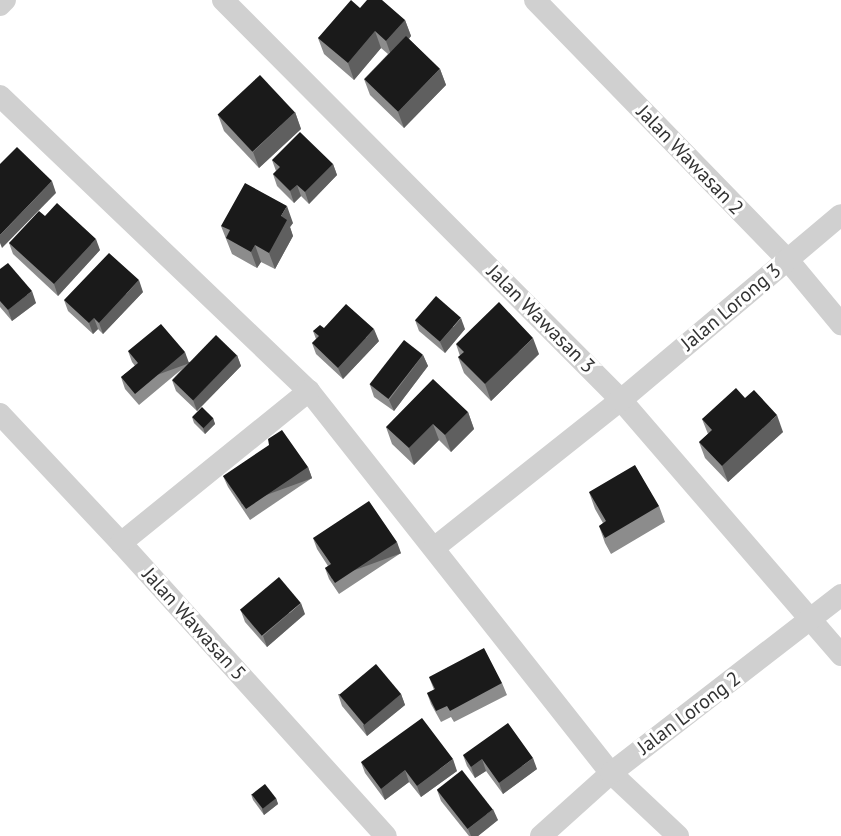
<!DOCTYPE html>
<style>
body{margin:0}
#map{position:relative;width:841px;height:836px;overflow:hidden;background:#fff;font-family:"PT Sans",sans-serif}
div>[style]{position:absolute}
.street>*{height:22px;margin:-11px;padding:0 11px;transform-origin:11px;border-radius:11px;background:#d0d0d0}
.wall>*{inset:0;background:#8c8c8c}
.shaded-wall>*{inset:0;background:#5f5f5f;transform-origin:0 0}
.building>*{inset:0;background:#1a1a1a;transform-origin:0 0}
span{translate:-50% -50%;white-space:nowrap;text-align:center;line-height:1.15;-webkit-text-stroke:6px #fff;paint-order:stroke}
.street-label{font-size:20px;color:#333}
</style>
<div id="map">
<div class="street">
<div style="left:223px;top:0;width:564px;rotate:45.14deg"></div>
<div style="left:621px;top:400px;width:337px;rotate:49.2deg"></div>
<div style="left:535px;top:0;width:361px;rotate:45.8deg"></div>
<div style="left:787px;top:259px;width:85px;rotate:50.3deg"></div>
<div style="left:0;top:5px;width:7px;rotate:-45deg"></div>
<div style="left:0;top:96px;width:427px;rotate:43.7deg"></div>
<div style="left:309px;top:391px;width:487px;rotate:51.7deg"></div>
<div style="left:611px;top:773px;width:92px;rotate:43.2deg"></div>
<div style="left:0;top:414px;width:177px;rotate:46.8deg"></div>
<div style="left:121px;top:543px;width:395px;rotate:47.9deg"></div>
<div style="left:121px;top:543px;width:242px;rotate:-39deg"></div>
<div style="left:434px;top:548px;width:238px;rotate:-38.4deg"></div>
<div style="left:621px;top:400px;width:287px;rotate:-40.1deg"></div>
<div style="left:541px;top:836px;width:94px;rotate:-42deg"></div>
<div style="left:611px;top:773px;width:291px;rotate:-37.7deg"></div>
</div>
<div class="wall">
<div style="clip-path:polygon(360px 8px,405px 20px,411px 36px,409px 39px,440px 69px,446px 85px,404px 128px,370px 95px,364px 79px,388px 54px,381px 48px,354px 80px,324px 54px,318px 38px)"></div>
<div style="clip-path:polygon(295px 112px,301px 129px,259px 168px,224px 131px,218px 115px)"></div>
<div style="clip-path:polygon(272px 160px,333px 164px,337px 175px,309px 204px,301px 196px,294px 203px,277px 186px,273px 174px,276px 171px)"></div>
<div style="clip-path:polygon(45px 216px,100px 250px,58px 296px,13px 254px,9px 243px)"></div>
<div style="clip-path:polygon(293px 223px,290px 227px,293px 236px,275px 269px,261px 262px,257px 268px,232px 254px,221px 226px)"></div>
<div style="clip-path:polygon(0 269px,36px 303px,12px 321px,0 307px)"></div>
<div style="clip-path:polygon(143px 292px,103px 334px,98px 329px,93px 334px,68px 311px,64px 300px)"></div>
<div style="clip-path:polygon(415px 320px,465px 329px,445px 353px,419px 331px)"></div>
<div style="clip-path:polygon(324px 328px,379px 341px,343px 379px,316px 354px,312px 343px,316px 339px,313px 331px)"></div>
<div style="clip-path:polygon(456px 344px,539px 354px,491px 401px,464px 373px,458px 357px,460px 356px)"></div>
<div style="clip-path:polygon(128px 351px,189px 362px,237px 355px,241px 366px,197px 411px,176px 391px,172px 380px,182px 369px,139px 405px,125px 389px,121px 377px,135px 366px,132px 362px)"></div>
<div style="clip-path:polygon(423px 355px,428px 366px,394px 411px,374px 397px,370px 385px)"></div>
<div style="clip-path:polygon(745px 398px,783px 432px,728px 482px,705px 458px,699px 442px,708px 434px,702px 419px)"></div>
<div style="clip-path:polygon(468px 412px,474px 429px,451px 452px,439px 440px,414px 465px,392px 444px,386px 427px)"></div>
<div style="clip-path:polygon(192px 417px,213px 418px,215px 424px,205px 434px,194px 423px)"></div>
<div style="clip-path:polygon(308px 467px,312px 478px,250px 520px,228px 487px,223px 476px)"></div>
<div style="clip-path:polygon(589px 492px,659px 506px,665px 522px,611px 554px,605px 543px,599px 526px,603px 523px,595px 509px)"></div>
<div style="clip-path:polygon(313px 538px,401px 553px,339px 594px,329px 579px,325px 568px,328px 566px,317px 549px)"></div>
<div style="clip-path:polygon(241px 611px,305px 614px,267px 647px,245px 622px)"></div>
<div style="clip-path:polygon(429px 677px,502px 683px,507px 695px,454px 722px,451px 717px,441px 722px,431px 704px,427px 693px,434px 690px)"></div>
<div style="clip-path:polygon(338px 694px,401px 694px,405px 705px,367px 736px,342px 706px)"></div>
<div style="clip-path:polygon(463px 755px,537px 769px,503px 794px,486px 771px,475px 778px,467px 766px)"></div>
<div style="clip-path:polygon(361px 762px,457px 771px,421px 797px,409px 782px,385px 800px,365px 773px)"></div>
<div style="clip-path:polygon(437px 790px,498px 820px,478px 836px,469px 836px,441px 801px)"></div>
<div style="clip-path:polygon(251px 794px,276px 798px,278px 804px,264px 815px,253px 800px)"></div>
</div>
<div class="shaded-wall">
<div style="clip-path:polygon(405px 20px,411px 36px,392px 58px,386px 41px)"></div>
<div style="clip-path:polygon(375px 31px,381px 48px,354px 80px,348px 63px)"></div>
<div style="clip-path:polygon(440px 69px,446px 85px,404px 128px,398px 112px)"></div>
<div style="clip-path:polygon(295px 112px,301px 129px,259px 168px,253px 152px)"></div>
<div style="clip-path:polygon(333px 164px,337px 175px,309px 204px,305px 192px)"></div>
<div style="clip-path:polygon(52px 181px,56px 193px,2px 248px,0 243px,0 235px)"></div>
<div style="clip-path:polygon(297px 185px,301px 196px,294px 203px,290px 191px)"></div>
<div style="clip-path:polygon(287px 206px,293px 223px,290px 227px,293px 236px,275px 269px,269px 253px,281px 216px)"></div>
<div style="clip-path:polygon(96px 239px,100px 250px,58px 296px,54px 284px)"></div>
<div style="clip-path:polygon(255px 245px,261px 262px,257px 268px,251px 252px)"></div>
<div style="clip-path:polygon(139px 280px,143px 292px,103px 334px,99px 323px)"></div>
<div style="clip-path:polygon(32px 291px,36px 303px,12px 321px,8px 310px)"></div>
<div style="clip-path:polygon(94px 318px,98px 329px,93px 334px,89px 323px)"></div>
<div style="clip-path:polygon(461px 318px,465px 329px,445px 353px,440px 342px)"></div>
<div style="clip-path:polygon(374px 329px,379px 341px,343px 379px,338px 368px)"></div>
<div style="clip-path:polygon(533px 338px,539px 354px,491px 401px,485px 384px)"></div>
<div style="left:185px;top:352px;width:12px;height:65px;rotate:70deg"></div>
<div style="clip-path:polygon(237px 355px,241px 366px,197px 411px,193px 400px)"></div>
<div style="clip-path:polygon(423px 355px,428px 366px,394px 411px,389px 400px)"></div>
<div style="clip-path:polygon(468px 412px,474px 429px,451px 452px,445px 435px)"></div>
<div style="clip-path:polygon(777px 415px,783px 432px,728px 482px,722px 466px)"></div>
<div style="clip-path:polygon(213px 418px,215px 424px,205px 434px,203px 428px)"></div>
<div style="clip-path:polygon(433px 424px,439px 440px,414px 465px,409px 448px)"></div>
<div style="left:308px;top:467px;width:12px;height:75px;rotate:70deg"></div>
<div style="left:397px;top:542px;width:12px;height:74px;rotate:70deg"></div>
<div style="clip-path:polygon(301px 603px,305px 614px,267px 647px,263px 636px)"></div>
<div style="clip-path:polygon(401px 694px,405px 705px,367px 736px,363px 725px)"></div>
<div style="clip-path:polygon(533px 758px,537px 769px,503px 794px,499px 783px)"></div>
<div style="clip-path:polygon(453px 759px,457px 771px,421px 797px,417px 786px)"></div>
<div style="clip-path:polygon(482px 759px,486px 771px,475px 778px,471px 767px)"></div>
<div style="clip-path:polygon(405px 770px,409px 782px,385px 800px,381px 789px)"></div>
<div style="clip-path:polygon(276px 798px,278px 804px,264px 815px,262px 809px)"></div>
<div style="clip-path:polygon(493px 809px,498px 820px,478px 836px,471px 836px,468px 829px)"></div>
</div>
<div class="building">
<div style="clip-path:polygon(351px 0,360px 8px,367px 0,382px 0,405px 20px,386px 41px,375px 31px,348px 63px,318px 38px)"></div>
<div style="left:406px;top:36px;width:47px;height:60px;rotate:44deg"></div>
<div style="left:260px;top:75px;width:51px;height:58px;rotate:47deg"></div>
<div style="clip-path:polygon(300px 132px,333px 164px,305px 192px,297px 185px,290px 191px,273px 174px,280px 167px,272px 160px)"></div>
<div style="clip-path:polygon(17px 147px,52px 181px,0 235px,0 164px)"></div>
<div style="clip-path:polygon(245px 183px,287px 206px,281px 216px,287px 220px,269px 253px,255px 245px,251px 252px,226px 238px,230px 230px,221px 226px)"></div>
<div style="clip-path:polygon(57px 203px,96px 239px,54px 284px,9px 243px,39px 211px,45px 216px)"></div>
<div style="clip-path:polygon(109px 253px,139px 280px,99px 323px,94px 318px,89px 323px,64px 300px)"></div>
<div style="clip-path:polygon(8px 263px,32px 291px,8px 310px,0 301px,0 269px)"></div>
<div style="left:436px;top:296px;width:33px;height:32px;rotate:41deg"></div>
<div style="clip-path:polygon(499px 302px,533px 338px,485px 384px,458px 357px,464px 352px,456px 344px)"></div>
<div style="clip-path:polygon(346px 304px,374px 329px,338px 368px,312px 343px,319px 336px,313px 331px,320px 325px,324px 328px)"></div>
<div style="clip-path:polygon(161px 324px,185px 352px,135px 394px,121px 377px,138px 363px,128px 351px)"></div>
<div style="left:216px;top:335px;width:29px;height:63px;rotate:44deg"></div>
<div style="left:404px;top:340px;width:24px;height:56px;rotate:38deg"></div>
<div style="clip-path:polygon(433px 379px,468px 412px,445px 435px,433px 424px,409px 448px,386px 427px)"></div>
<div style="clip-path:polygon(736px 388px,745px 398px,754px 390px,777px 415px,722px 466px,699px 442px,712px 430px,702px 419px)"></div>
<div style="left:202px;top:407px;width:16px;height:14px;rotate:45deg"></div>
<div style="clip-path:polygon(282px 430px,308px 467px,246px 509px,223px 476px,269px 445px,268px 439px)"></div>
<div style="clip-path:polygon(635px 465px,659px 506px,605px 538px,599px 526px,606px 521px,589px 492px)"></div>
<div style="clip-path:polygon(369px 501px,397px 542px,335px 583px,325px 568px,331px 564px,313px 538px)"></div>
<div style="left:279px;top:577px;width:34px;height:51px;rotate:50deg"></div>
<div style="clip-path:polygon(484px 648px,502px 683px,450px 711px,447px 706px,436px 711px,427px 693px,435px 689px,429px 677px)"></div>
<div style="left:376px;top:664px;width:39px;height:48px;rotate:50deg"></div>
<div style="clip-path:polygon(422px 718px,453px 759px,417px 786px,405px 770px,381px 789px,361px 762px)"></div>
<div style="clip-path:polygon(508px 723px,533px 758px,499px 783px,482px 759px,471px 767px,463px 755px)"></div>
<div style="left:462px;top:770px;width:50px;height:32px;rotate:52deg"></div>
<div style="left:265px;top:784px;width:18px;height:17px;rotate:52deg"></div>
</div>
<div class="street-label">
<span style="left:690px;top:160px;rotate:46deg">Jalan Wawasan 2</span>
<span style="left:731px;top:307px;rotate:-40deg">Jalan Lorong 3</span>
<span style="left:541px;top:319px;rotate:45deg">Jalan Wawasan 3</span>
<span style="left:194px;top:624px;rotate:48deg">Jalan Wawasan 5</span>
<span style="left:689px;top:713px;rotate:-37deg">Jalan Lorong 2</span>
</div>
</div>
